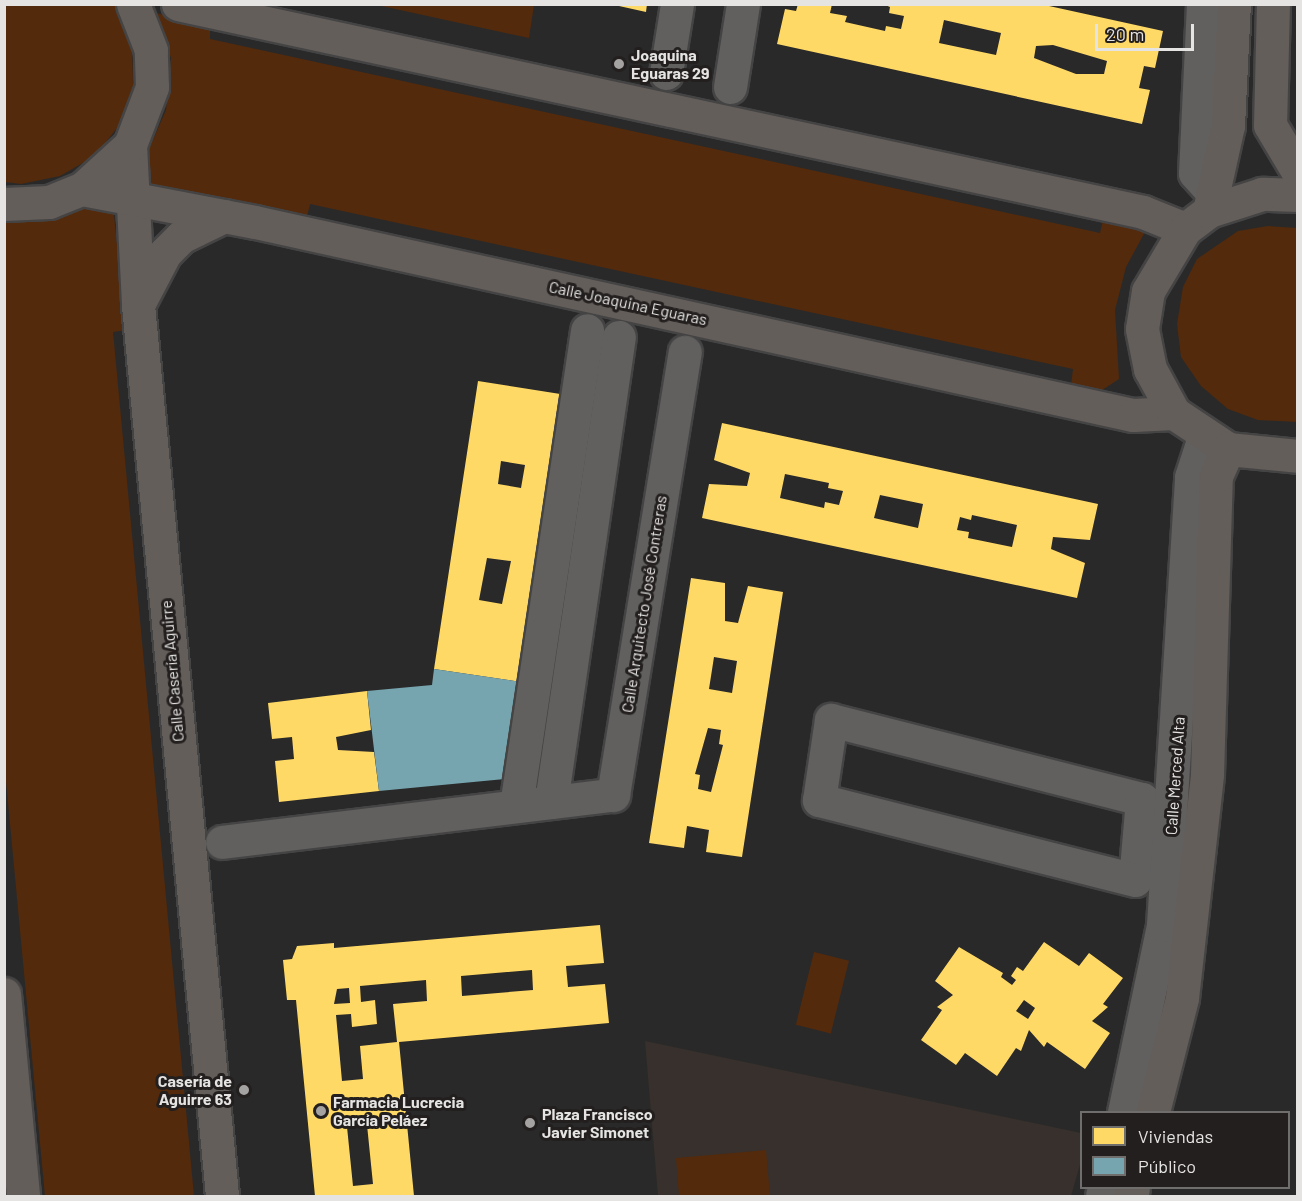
<!DOCTYPE html>
<meta charset="utf-8">
<style>
body{margin:0}
#map{position:relative;width:1302px;height:1201px;overflow:hidden;background:#2a2929;font-family:Barlow,sans-serif}
div>[style]{position:absolute}
.built>*{inset:0;background:#37302c}
.green>*{inset:0;background:#532a0c;transform-origin:0 0}
.homes>*{inset:0;background:#ffd966}
.public>*{inset:0;background:#76a5af}
.roads{filter:drop-shadow(2px 0 #454444) drop-shadow(-2px 0 #454444) drop-shadow(0 2px #454444) drop-shadow(0 -2px #454444)}
.minor>*{height:33px;margin:-16.5px;padding:0 16.5px;transform-origin:16.5px;border-radius:16.5px;background:#61605f}
.major>*{height:33px;margin:-16.5px;padding:0 16.5px;transform-origin:16.5px;border-radius:16.5px;background:#645e5b}
.dots>*{width:16px;height:16px;translate:-50% -50%;box-sizing:border-box;border:3px solid #221f1e;border-radius:50%}
span{translate:-50% -50%;white-space:nowrap;text-align:center;line-height:1.15;-webkit-text-stroke:6px #221f1e;paint-order:stroke}
.poi-label{font-size:16px;color:#e6e4e3;font-weight:700}
.left{translate:0 -50%;text-align:left}
.right{translate:-100% -50%;text-align:right}
.street-label{font-size:16px;color:#e6e4e3}
.frame{position:absolute;inset:0;border:6px solid #e6e4e3;pointer-events:none}
.legend{position:absolute;left:1080px;top:1111px;width:210px;height:78px;box-sizing:border-box;background:#221f1e;border:2px solid #706e6d;margin:0;padding:8px 10px;list-style:none;font-size:18px;color:#e6e4e3}
.legend li{display:flex;align-items:center;gap:12px;height:30px}
.legend b{width:30px;border:2px solid #706e6d}
.scale{position:absolute;left:1095px;top:24px;width:99px;height:27px;box-sizing:border-box;border:3px solid #e6e4e3;border-top:0;padding-left:8px;font-size:18px;line-height:21px;white-space:nowrap;color:#e6e4e3;-webkit-text-stroke:4px #221f1e;paint-order:stroke}
</style>
<div id="map">
<div class="built">
<div style="clip-path:polygon(645px 1041px,1081px 1133px,1081px 1161px,1071px 1196px,658px 1196px)"></div>
</div>
<div class="green">
<div style="clip-path:polygon(4px 5px,115px 5px,132px 45px,133px 86px,120px 124px,95px 156px,60px 176px,21px 184px,5px 182px)"></div>
<div style="clip-path:polygon(377px 5px,534px 5px,529px 38px)"></div>
<div style="clip-path:polygon(156px 13px,210px 26px,210px 39px,1100px 233px,1103px 220px,1146px 230px,1126px 267px,1115px 310px,1119px 379px,1099px 392px,1071px 385px,1073px 369px,310px 204px,306px 221px,146px 185px,146px 156px,166px 110px,171px 58px)"></div>
<div style="clip-path:polygon(87px 201px,113px 206px,126px 330px,113px 332px,194px 1196px,45px 1196px,4px 760px,4px 216px)"></div>
<div style="clip-path:polygon(1268px 226px,1297px 228px,1297px 422px,1258px 420px,1228px 409px,1201px 386px,1181px 357px,1177px 324px,1183px 287px,1197px 259px,1238px 231px)"></div>
<div style="left:814px;top:952px;width:36px;height:75px;rotate:14deg"></div>
<div style="clip-path:polygon(766px 1150px,770px 1196px,679px 1196px,676px 1158px)"></div>
</div>
<div class="homes">
<div style="clip-path:polygon(610px 4px,647px 4px,646px 12px)"></div>
<div style="clip-path:polygon(evenodd,798px 4px,832px 4px,830px 13px,847px 16px,845px 22px,885px 31px,886px 26px,901px 29px,904px 16px,889px 13px,890px 7px,883px 4px,1040px 4px,1163px 31px,1155px 68px,1144px 66px,1139px 88px,1150px 90px,1142px 124px,777px 44px,785px 9px,796px 11px,798px 4px,944px 20px,1001px 33px,996px 55px,939px 43px,944px 20px,798px 4px,1053px 45px,1107px 61px,1104px 74px,1076px 74px,1034px 58px,1036px 46px,1053px 45px)"></div>
<div style="clip-path:polygon(evenodd,478px 381px,573px 396px,528px 683px,434px 669px,478px 381px,501px 461px,525px 465px,521px 488px,498px 484px,501px 461px,478px 381px,487px 558px,511px 561px,502px 604px,479px 600px,487px 558px)"></div>
<div style="clip-path:polygon(evenodd,722px 423px,1098px 504px,1090px 540px,1053px 537px,1051px 549px,1085px 563px,1077px 598px,702px 518px,709px 484px,747px 486px,750px 473px,714px 460px,722px 423px,785px 474px,829px 483px,828px 488px,843px 491px,839px 505px,825px 502px,824px 508px,780px 498px,785px 474px,722px 423px,880px 495px,923px 504px,918px 528px,874px 518px,880px 495px,722px 423px,972px 515px,1017px 525px,1012px 547px,968px 538px,969px 532px,957px 530px,960px 517px,971px 520px,972px 515px)"></div>
<div style="clip-path:polygon(evenodd,691px 578px,725px 583px,725px 621px,738px 623px,748px 586px,783px 592px,742px 857px,706px 852px,709px 830px,687px 826px,684px 848px,649px 843px,691px 578px,714px 657px,737px 661px,732px 693px,709px 689px,714px 657px,691px 578px,708px 728px,721px 730px,719px 744px,723px 745px,711px 792px,698px 789px,700px 775px,695px 774px,708px 728px)"></div>
<div style="clip-path:polygon(367px 691px,371px 730px,336px 737px,338px 750px,374px 752px,379px 791px,279px 802px,275px 761px,294px 759px,292px 737px,272px 739px,268px 703px)"></div>
<div style="clip-path:polygon(evenodd,600px 925px,604px 963px,566px 966px,568px 987px,605px 984px,609px 1023px,399px 1042px,414px 1196px,315px 1196px,296px 1000px,287px 1000px,283px 960px,292px 959px,297px 946px,334px 943px,334px 948px,600px 925px,532px 970px,533px 990px,462px 996px,461px 976px,532px 970px,600px 925px,426px 980px,427px 1001px,393px 1004px,397px 1042px,360px 1046px,363px 1079px,342px 1081px,336px 1015px,351px 1014px,352px 1027px,377px 1024px,375px 1000px,361px 1002px,360px 986px,426px 980px,600px 925px,349px 988px,350px 1003px,334px 1004px,337px 989px,349px 988px,600px 925px,366px 1115px,373px 1184px,353px 1186px,346px 1117px,366px 1115px)"></div>
<div style="clip-path:polygon(evenodd,1044px 942px,1079px 966px,1089px 953px,1123px 978px,1103px 1004px,1108px 1007px,1092px 1021px,1110px 1033px,1085px 1069px,1047px 1042px,1044px 1047px,1029px 1030px,1021px 1051px,1016px 1048px,997px 1076px,965px 1053px,956px 1065px,921px 1040px,942px 1010px,937px 1007px,953px 995px,935px 981px,959px 947px,1003px 973px,1001px 977px,1012px 985px,1016px 980px,1011px 976px,1017px 967px,1023px 971px,1044px 942px,1024px 1000px,1035px 1008px,1028px 1019px,1016px 1011px,1024px 1000px)"></div>
</div>
<div class="public">
<div style="clip-path:polygon(434px 669px,528px 683px,515px 778px,379px 791px,367px 691px,432px 685px)"></div>
</div>
<div class="roads">
<div class="minor">
<div style="left:1203px;top:4px;width:169px;rotate:92.7deg"></div>
<div style="left:1195px;top:173px;width:27px;rotate:48deg"></div>
<div style="left:666px;top:73px;width:70px;rotate:-80.9deg"></div>
<div style="left:730px;top:87px;width:84px;rotate:-81.1deg"></div>
<div style="left:831px;top:720px;width:321px;rotate:14.3deg"></div>
<div style="left:1142px;top:799px;width:81px;rotate:94.9deg"></div>
<div style="left:1135px;top:880px;width:326px;rotate:-165.8deg"></div>
<div style="left:819px;top:800px;width:81px;rotate:-81.5deg"></div>
<div style="left:551px;top:802px;width:470px;rotate:-81.7deg"></div>
<div style="left:516px;top:806px;width:481px;rotate:-81.5deg"></div>
<div style="left:222px;top:842px;width:394px;rotate:-6.9deg"></div>
<div style="left:613px;top:795px;width:449px;rotate:-80.8deg"></div>
<div style="left:1124px;top:1112px;width:191px;rotate:-78.2deg"></div>
<div style="left:1163px;top:925px;width:449px;rotate:-86.4deg"></div>
<div style="left:1191px;top:477px;width:42px;rotate:-72deg"></div>
<div style="left:1102px;top:1196px;width:8px;rotate:-76deg"></div>
</div>
<div class="major">
<div style="left:178px;top:4px;width:987px;rotate:12.16deg"></div>
<div style="left:1143px;top:212px;width:45px;rotate:22deg"></div>
<div style="left:1273px;top:4px;width:121px;rotate:91.4deg"></div>
<div style="left:1270px;top:125px;width:55px;rotate:59.2deg"></div>
<div style="left:130px;top:145px;width:160px;rotate:87.1deg"></div>
<div style="left:138px;top:305px;width:895px;rotate:84.61deg"></div>
<div style="left:82px;top:189px;width:176px;rotate:10.8deg"></div>
<div style="left:255px;top:222px;width:899px;rotate:12.4deg"></div>
<div style="left:1133px;top:415px;width:41px;rotate:-2.8deg"></div>
<div style="left:1298px;top:195px;width:36px;rotate:-178deg"></div>
<div style="left:1262px;top:194px;width:56px;rotate:162.2deg"></div>
<div style="left:1209px;top:211px;width:30px;rotate:143deg"></div>
<div style="left:1185px;top:229px;width:72px;rotate:120.8deg"></div>
<div style="left:1148px;top:291px;width:38px;rotate:99deg"></div>
<div style="left:1142px;top:329px;width:41px;rotate:78.7deg"></div>
<div style="left:1150px;top:369px;width:50px;rotate:61.4deg"></div>
<div style="left:1174px;top:413px;width:65px;rotate:33.7deg"></div>
<div style="left:1228px;top:449px;width:70px;rotate:5.7deg"></div>
<div style="left:4px;top:204px;width:45px;rotate:-2.5deg"></div>
<div style="left:49px;top:202px;width:35px;rotate:-22deg"></div>
<div style="left:82px;top:189px;width:65px;rotate:-42.5deg"></div>
<div style="left:130px;top:145px;width:62px;rotate:-69.2deg"></div>
<div style="left:152px;top:87px;width:37px;rotate:-92deg"></div>
<div style="left:151px;top:50px;width:49px;rotate:-111.4deg"></div>
<div style="left:1209px;top:211px;width:88px;rotate:-77.5deg"></div>
<div style="left:1228px;top:125px;width:121px;rotate:-87.2deg"></div>
<div style="left:140px;top:301px;width:54px;rotate:-62.5deg"></div>
<div style="left:165px;top:253px;width:23px;rotate:-45deg"></div>
<div style="left:181px;top:237px;width:48px;rotate:-26deg"></div>
<div style="left:4px;top:994px;width:203px;rotate:84.6deg"></div>
<div style="left:1153px;top:1112px;width:118px;rotate:-75.7deg"></div>
<div style="left:1182px;top:998px;width:225px;rotate:-83.6deg"></div>
<div style="left:1207px;top:774px;width:298px;rotate:-88.3deg"></div>
<div style="left:1216px;top:476px;width:30px;rotate:-66deg"></div>
<div style="left:1131px;top:1196px;width:8px;rotate:-76deg"></div>
</div>
</div>
<div class="dots">
<div style="left:619px;top:64px;background:#a4a3a2"></div>
<div style="left:244px;top:1090px;background:#a4a3a2"></div>
<div style="left:321px;top:1111px;background:#a4a3a2"></div>
<div style="left:530px;top:1123px;background:#a4a3a2"></div>
</div>
<div class="poi-label">
<span class="left" style="left:631px;top:64px">Joaquina<br>Eguaras 29</span>
<span class="right" style="left:232px;top:1090px">Casería de<br>Aguirre 63</span>
<span class="left" style="left:333px;top:1111px">Farmacia Lucrecia<br>García Peláez</span>
<span class="left" style="left:542px;top:1123px">Plaza Francisco<br>Javier Simonet</span>
</div>
<div class="street-label">
<span style="left:628px;top:303px;rotate:12deg">Calle Joaquina Eguaras</span>
<span style="left:644px;top:604px;rotate:-81deg">Calle Arquitecto José Contreras</span>
<span style="left:172px;top:671px;rotate:-95deg">Calle Casería Aguirre</span>
<span style="left:1175px;top:776px;rotate:-86deg">Calle Merced Alta</span>
</div>
<div class="frame"></div>
<ul class="legend">
<li><b style="height:16px;background:#ffd966"></b>Viviendas</li>
<li><b style="height:16px;background:#76a5af"></b>Público</li>
</ul>
<div class="scale">20 m</div>
</div>
